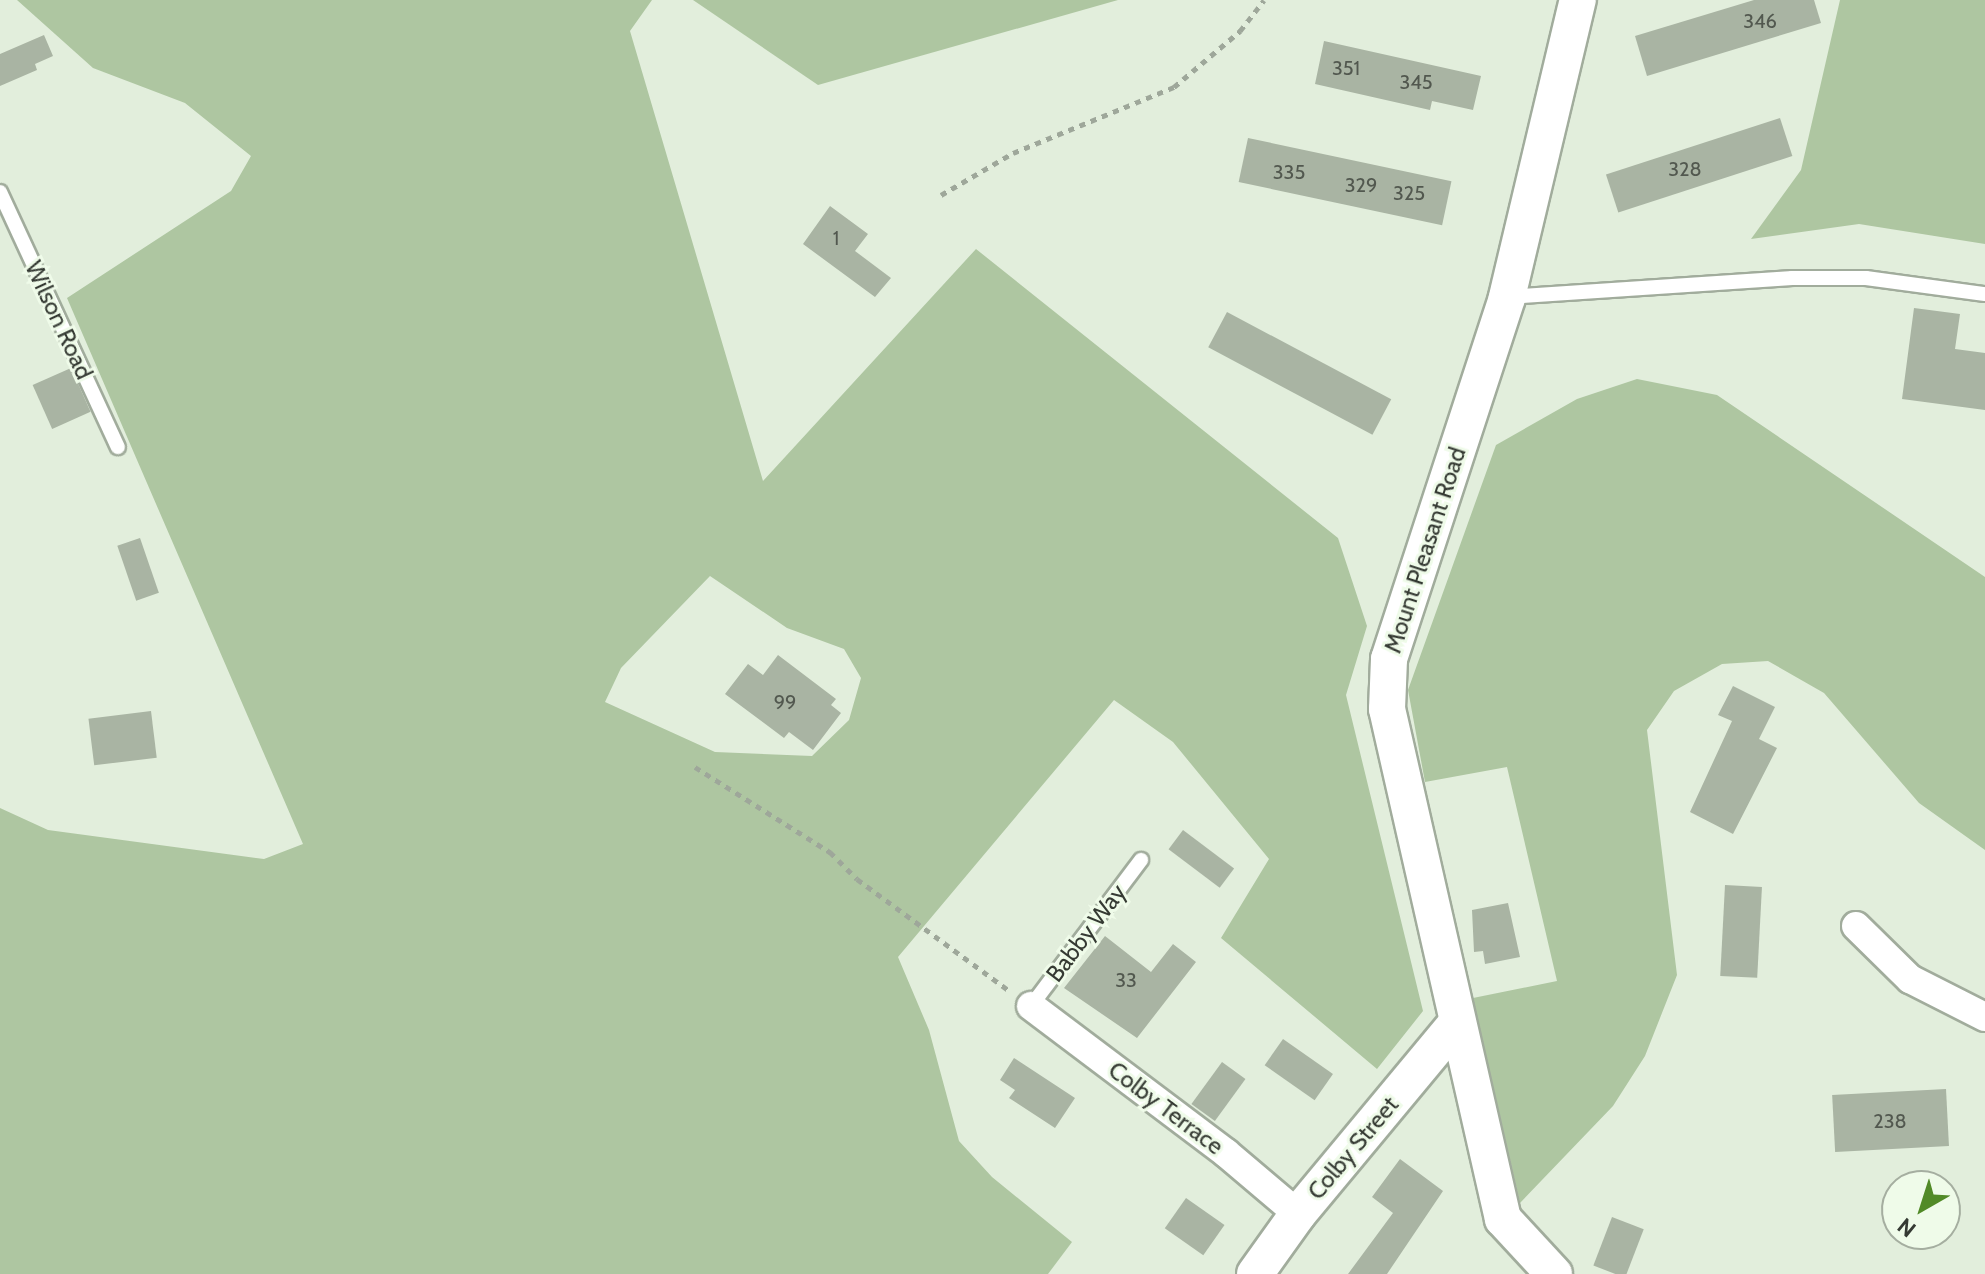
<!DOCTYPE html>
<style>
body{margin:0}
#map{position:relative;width:1985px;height:1274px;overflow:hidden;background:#e2eedc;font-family:Cabin,sans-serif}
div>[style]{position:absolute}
.green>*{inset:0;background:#aec6a1}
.building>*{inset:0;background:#a9b4a3;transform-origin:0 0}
.path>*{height:5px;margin-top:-2.5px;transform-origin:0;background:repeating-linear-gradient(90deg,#9ea79a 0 6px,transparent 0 12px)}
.roads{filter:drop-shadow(2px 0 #a1ac9c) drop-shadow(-2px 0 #a1ac9c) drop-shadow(0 2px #a1ac9c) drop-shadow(0 -2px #a1ac9c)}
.service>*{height:14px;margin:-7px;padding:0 7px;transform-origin:7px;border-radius:7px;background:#fff}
.minor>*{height:28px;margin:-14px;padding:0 14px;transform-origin:14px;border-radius:14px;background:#fff}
.tertiary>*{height:36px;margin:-18px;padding:0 18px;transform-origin:18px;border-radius:18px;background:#fff}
span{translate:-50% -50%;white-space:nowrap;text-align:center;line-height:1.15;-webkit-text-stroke:6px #effbe9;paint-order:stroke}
.number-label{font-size:20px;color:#52584f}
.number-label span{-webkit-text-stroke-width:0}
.street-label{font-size:24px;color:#353a33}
.north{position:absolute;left:1881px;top:1170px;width:80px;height:80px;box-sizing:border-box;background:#effbe9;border:2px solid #a5aea0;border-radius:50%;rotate:219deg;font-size:22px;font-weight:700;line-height:32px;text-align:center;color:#353a33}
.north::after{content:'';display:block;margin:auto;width:28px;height:36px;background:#518a27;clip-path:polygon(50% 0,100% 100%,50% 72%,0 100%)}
</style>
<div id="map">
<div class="green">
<div style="clip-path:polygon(evenodd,17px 0,652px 0,630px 31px,763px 481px,976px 249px,1338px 538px,1367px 626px,1346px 695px,1423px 1011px,1377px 1069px,1221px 938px,1269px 859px,1173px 742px,1114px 700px,898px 957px,929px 1030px,959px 1141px,992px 1177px,1072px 1242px,1048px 1274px,0 1274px,0 808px,48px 830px,264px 859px,303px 844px,67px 298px,231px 191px,251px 156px,185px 103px,93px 68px,17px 0,710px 576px,787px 628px,844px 649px,861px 678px,849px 720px,812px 756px,715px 752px,605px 702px,621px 668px,710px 576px)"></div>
<div style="clip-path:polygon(693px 0,1118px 0,818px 85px)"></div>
<div style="clip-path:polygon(1840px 0,1985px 0,1985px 244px,1859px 224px,1751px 239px,1801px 170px)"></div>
<div style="clip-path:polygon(1637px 379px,1717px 395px,1985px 577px,1985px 850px,1919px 803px,1824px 693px,1768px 661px,1722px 664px,1674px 691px,1647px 730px,1677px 975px,1645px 1056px,1613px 1106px,1520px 1203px,1473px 998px,1557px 981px,1507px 767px,1425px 782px,1408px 690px,1496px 445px,1577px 399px)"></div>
</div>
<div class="building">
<div style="clip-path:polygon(1754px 0,1814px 0,1821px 23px,1647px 76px,1635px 36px)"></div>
<div style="clip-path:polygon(44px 35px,53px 56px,35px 64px,37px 70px,0 86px,0 54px)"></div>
<div style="clip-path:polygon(1324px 41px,1481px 76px,1473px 110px,1432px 101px,1430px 110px,1315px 84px)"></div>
<div style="left:1780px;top:118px;width:40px;height:183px;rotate:72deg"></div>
<div style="left:1248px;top:138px;width:208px;height:45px;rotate:12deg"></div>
<div style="clip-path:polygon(830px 206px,868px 234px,855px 251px,891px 278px,875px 297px,803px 244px)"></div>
<div style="clip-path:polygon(1914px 308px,1960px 314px,1955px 349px,1985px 353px,1985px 410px,1902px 399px)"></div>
<div style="left:1227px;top:312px;width:186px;height:40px;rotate:28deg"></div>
<div style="left:71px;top:368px;width:48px;height:42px;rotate:66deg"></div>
<div style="left:140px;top:538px;width:58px;height:24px;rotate:71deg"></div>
<div style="clip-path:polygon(778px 655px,836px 699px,831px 705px,841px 713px,813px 750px,789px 732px,784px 738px,725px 694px,748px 664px,763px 675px)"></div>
<div style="clip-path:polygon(1733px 686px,1775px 707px,1759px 739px,1777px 748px,1733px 834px,1690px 812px,1732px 721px,1718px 715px)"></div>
<div style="left:151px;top:711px;width:47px;height:63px;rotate:83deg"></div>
<div style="left:1183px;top:830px;width:64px;height:24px;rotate:37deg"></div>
<div style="left:1725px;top:885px;width:37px;height:91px;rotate:3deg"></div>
<div style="clip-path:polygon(1508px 903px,1520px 957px,1485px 964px,1483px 951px,1474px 952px,1472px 910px)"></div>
<div style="clip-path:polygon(1105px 936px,1151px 972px,1173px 944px,1196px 962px,1137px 1038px,1064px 988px)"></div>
<div style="left:1283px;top:1039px;width:61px;height:32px;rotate:35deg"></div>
<div style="clip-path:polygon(1014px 1058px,1075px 1098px,1055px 1128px,1009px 1098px,1015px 1090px,1000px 1080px)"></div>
<div style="left:1222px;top:1062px;width:29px;height:52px;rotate:36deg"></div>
<div style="left:1946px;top:1089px;width:57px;height:114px;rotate:87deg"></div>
<div style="clip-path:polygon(1400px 1159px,1443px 1191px,1387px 1274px,1348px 1274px,1393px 1213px,1372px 1197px)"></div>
<div style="left:1186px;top:1198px;width:47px;height:37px;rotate:35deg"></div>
<div style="left:1612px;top:1217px;width:34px;height:52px;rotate:21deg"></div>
</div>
<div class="path">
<div style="left:941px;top:195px;width:83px;rotate:-30.3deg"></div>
<div style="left:1013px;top:153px;width:174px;rotate:-22.3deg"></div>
<div style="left:1174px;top:87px;width:87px;rotate:-40.3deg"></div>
<div style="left:1240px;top:31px;width:39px;rotate:-52deg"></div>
<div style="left:695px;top:767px;width:160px;rotate:32.2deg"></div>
<div style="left:830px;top:852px;width:38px;rotate:45deg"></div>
<div style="left:857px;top:879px;width:191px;rotate:36.3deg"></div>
</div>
<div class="roads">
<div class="service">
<div style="left:0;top:192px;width:281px;rotate:65.2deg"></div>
<div style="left:1507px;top:297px;width:286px;rotate:-3.8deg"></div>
<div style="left:1792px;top:278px;width:74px"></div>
<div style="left:1866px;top:278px;width:120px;rotate:7.7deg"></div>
<div style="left:1031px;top:1006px;width:183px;rotate:-53deg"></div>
</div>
<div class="minor">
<div style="left:1856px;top:926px;width:76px;rotate:44.5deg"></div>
<div style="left:1910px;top:979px;width:84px;rotate:26.9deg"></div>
<div style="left:1031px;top:1006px;width:244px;rotate:37deg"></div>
<div style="left:1226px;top:1153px;width:94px;rotate:40.3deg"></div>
</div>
<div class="tertiary">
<div style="left:1255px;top:1274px;width:74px;rotate:-54.4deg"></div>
<div style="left:1298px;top:1214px;width:246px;rotate:-50.3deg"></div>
<div style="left:1554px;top:1274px;width:75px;rotate:-132.8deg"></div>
<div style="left:1503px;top:1219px;width:523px;rotate:-102.81deg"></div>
<div style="left:1387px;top:709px;width:50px;rotate:-87.7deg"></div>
<div style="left:1389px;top:659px;width:381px;rotate:-71.9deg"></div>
<div style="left:1507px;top:297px;width:305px;rotate:-76.6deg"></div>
</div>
</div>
<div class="number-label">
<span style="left:1760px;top:21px">346</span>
<span style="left:1346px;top:68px">351</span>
<span style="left:1416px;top:82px">345</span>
<span style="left:1685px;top:169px">328</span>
<span style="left:1289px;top:172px">335</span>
<span style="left:1361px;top:185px">329</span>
<span style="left:1409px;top:193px">325</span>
<span style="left:836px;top:238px">1</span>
<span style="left:785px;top:702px">99</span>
<span style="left:1126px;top:980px">33</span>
<span style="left:1890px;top:1121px">238</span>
</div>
<div class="street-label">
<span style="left:59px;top:320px;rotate:65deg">Wilson Road</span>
<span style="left:1425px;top:550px;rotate:-72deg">Mount Pleasant Road</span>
<span style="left:1086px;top:933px;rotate:-53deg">Babby Way</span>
<span style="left:1166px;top:1108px;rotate:37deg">Colby Terrace</span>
<span style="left:1353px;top:1148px;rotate:-50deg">Colby Street</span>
</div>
<div class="north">N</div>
</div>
